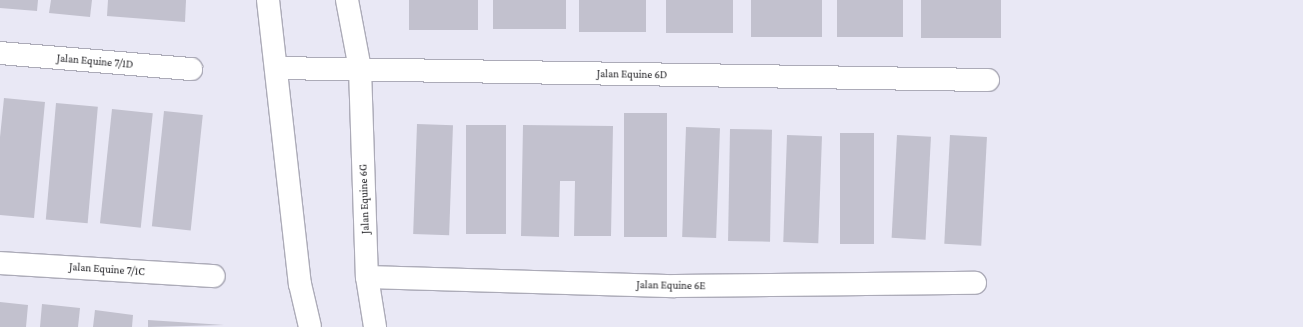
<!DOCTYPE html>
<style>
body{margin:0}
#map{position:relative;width:1303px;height:327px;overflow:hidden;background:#e9e8f5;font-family:"Crimson Pro",serif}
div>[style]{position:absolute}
.building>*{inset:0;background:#c2c1ce;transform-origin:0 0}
.roads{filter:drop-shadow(1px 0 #acabb8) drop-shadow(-1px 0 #acabb8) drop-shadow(0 1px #acabb8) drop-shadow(0 -1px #acabb8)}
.minor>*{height:22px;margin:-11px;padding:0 11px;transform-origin:11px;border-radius:11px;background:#fff}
span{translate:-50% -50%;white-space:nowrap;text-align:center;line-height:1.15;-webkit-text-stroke:3px #fff;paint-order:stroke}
.street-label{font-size:11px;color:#17171b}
</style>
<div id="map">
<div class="building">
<div style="clip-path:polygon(0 0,38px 0,37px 11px,0 8px)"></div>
<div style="clip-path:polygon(51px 0,92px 0,90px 17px,49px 13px)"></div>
<div style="clip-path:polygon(108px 0,186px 0,185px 22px,107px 16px)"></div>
<div style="left:409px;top:0;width:69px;height:30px"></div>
<div style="left:493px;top:0;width:73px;height:29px"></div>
<div style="left:579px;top:0;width:67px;height:32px"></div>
<div style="left:666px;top:0;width:67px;height:33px"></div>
<div style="left:751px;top:0;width:71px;height:37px"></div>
<div style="left:837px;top:0;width:66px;height:37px"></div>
<div style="left:921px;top:0;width:80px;height:38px"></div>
<div style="clip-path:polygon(4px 98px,45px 102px,34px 218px,0 215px,0 137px)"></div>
<div style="left:56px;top:103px;width:42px;height:117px;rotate:5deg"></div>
<div style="left:112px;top:109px;width:41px;height:115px;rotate:6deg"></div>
<div style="left:164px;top:111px;width:39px;height:116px;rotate:6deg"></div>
<div style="left:624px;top:113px;width:43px;height:124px"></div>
<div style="left:417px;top:124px;width:36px;height:110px;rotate:2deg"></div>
<div style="left:466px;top:125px;width:40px;height:109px"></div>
<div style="clip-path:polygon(523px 125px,613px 126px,611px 236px,574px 236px,575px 181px,560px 181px,559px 237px,521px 236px)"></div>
<div style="left:686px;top:127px;width:34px;height:110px;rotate:2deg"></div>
<div style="left:730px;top:129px;width:42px;height:112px;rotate:1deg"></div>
<div style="left:840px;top:133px;width:34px;height:111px"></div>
<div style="left:787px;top:135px;width:35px;height:107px;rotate:2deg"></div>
<div style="left:897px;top:135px;width:34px;height:103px;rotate:3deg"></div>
<div style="left:950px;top:135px;width:37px;height:109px;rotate:3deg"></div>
<div style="clip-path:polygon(0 302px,28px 305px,26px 327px,0 327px)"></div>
<div style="clip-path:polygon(42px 304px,80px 308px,78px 327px,40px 327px)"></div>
<div style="clip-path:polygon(95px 310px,133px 315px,132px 327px,93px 327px)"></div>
<div style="clip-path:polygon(148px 320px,224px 325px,148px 327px)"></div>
</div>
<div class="roads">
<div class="minor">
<div style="left:268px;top:0;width:286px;rotate:83.6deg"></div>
<div style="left:300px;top:284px;width:44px;rotate:76.9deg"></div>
<div style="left:347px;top:0;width:70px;rotate:79.3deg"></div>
<div style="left:360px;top:69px;width:208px;rotate:88.1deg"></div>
<div style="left:367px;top:277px;width:51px;rotate:80.9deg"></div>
<div style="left:0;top:53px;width:192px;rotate:4.8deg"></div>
<div style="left:276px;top:68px;width:712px;rotate:0.97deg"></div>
<div style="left:0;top:263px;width:214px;rotate:3.5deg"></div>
<div style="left:367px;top:277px;width:308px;rotate:1.7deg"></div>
<div style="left:675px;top:286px;width:300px;rotate:-0.6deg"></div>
</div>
</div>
<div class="street-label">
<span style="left:95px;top:61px;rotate:5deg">Jalan Equine 7/1D</span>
<span style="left:632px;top:74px;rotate:1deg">Jalan Equine 6D</span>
<span style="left:364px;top:199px;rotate:-92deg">Jalan Equine 6G</span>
<span style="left:107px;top:269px;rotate:4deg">Jalan Equine 7/1C</span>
<span style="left:671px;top:285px;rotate:1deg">Jalan Equine 6E</span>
</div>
</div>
